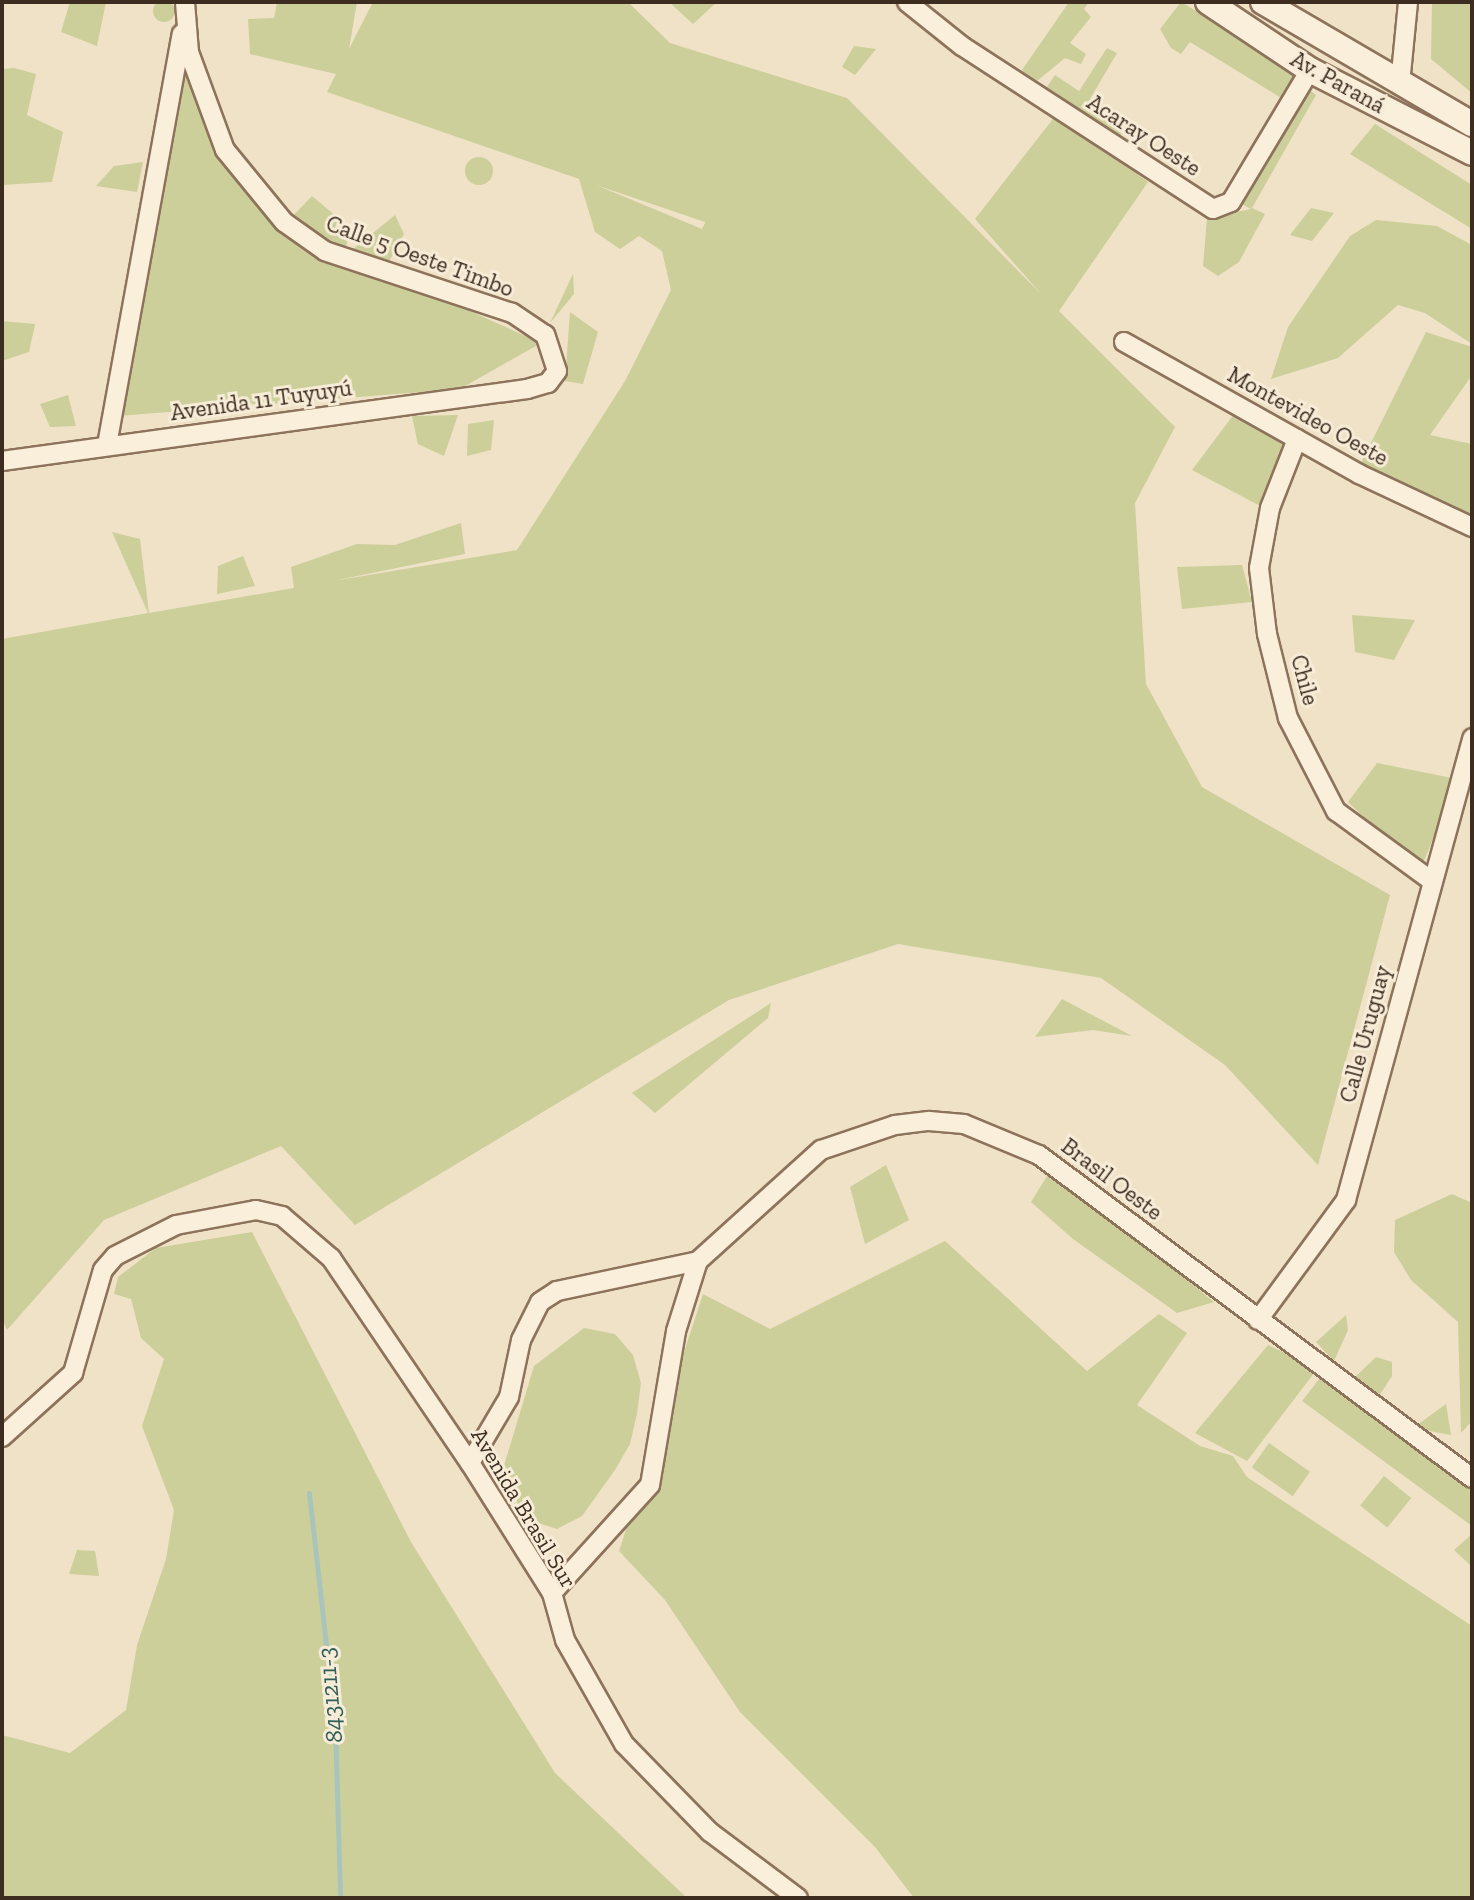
<!DOCTYPE html>
<meta charset="utf-8">
<style>
body{margin:0}
#map{position:relative;width:1474px;height:1900px;overflow:hidden;background:#f0e2c7;font-family:"Zilla Slab",serif}
div>[style]{position:absolute}
.green>*{inset:0;background:#cccf9a;transform-origin:0 0}
.round{border-radius:50%}
.stream>*{height:5px;margin:-2.5px;padding:0 2.5px;transform-origin:2.5px;border-radius:2.5px;background:#a9c4ba}
.roads{filter:drop-shadow(2px 0 #8d735b) drop-shadow(-2px 0 #8d735b) drop-shadow(0 2px #8d735b) drop-shadow(0 -2px #8d735b)}
.street>*{height:18px;margin:-9px;padding:0 9px;transform-origin:9px;border-radius:9px;background:#faefdb}
.secondary>*{height:24px;margin:-12px;padding:0 12px;transform-origin:12px;border-radius:12px;background:#faefdb}
span{translate:-50% -50%;white-space:nowrap;text-align:center;line-height:1.15;-webkit-text-stroke:6px #f7ecd7;paint-order:stroke}
.street-label{font-size:23px;color:#3d2c20}
.water-label{font-size:24px;color:#2f5d58;font-style:italic}
.frame{position:absolute;inset:0;border:4px solid #3d2c20;pointer-events:none}
</style>
<div id="map">
<div class="green">
<div class="round" style="left:153px;top:0;width:22px;height:22px"></div>
<div style="clip-path:polygon(70px 2px,106px 2px,97px 46px,61px 32px)"></div>
<div style="clip-path:polygon(evenodd,277px 2px,357px 2px,349px 49px,373px 2px,628px 2px,670px 43px,847px 98px,1042px 295px,975px 219px,1056px 115px,1148px 182px,1059px 311px,1175px 427px,1135px 503px,1146px 684px,1202px 787px,1390px 895px,1318px 1165px,1225px 1065px,1101px 978px,898px 944px,729px 1000px,355px 1225px,281px 1146px,104px 1220px,7px 1330px,2px 1318px,2px 639px,148px 613px,112px 532px,140px 539px,149px 613px,294px 588px,291px 567px,357px 544px,395px 545px,461px 523px,465px 554px,333px 581px,517px 550px,625px 381px,671px 290px,662px 251px,639px 236px,620px 249px,595px 232px,579px 179px,327px 92px,336px 74px,250px 54px,248px 19px,274px 18px,277px 2px,596px 185px,705px 222px,705px 223px,702px 229px,596px 185px)"></div>
<div style="clip-path:polygon(669px 2px,717px 2px,693px 24px)"></div>
<div style="clip-path:polygon(1069px 2px,1089px 2px,1084px 9px,1091px 17px,1070px 43px,1086px 54px,1081px 64px,1065px 58px,1032px 85px,1022px 70px)"></div>
<div style="clip-path:polygon(1181px 2px,1298px 72px,1283px 99px,1190px 42px,1181px 54px,1171px 48px,1160px 29px)"></div>
<div style="clip-path:polygon(1432px 2px,1472px 2px,1472px 93px,1431px 59px)"></div>
<div style="clip-path:polygon(854px 46px,876px 49px,855px 75px,842px 67px)"></div>
<div style="clip-path:polygon(1107px 48px,1117px 53px,1090px 99px,1128px 123px,1117px 141px,1045px 90px,1055px 75px,1079px 91px)"></div>
<div style="clip-path:polygon(179px 60px,226px 167px,281px 217px,288px 221px,312px 196px,349px 227px,345px 256px,395px 215px,404px 234px,385px 269px,347px 256px,541px 343px,460px 389px,118px 416px)"></div>
<div style="clip-path:polygon(14px 68px,36px 74px,27px 115px,63px 132px,52px 182px,2px 185px,2px 69px)"></div>
<div style="clip-path:polygon(1305px 87px,1316px 95px,1252px 208px,1265px 214px,1239px 262px,1218px 276px,1203px 266px,1207px 218px,1251px 209px,1238px 202px)"></div>
<div style="clip-path:polygon(1375px 124px,1472px 185px,1472px 229px,1350px 154px)"></div>
<div class="round" style="left:465px;top:157px;width:28px;height:28px"></div>
<div style="clip-path:polygon(143px 162px,137px 192px,96px 186px,114px 166px)"></div>
<div style="clip-path:polygon(1311px 208px,1334px 213px,1312px 241px,1290px 235px)"></div>
<div style="clip-path:polygon(1376px 220px,1437px 226px,1472px 245px,1472px 344px,1425px 313px,1398px 305px,1338px 358px,1271px 379px,1288px 327px,1350px 236px)"></div>
<div style="clip-path:polygon(573px 274px,574px 294px,550px 323px)"></div>
<div style="clip-path:polygon(570px 312px,598px 332px,583px 384px,565px 381px)"></div>
<div style="clip-path:polygon(2px 321px,35px 324px,29px 352px,2px 361px)"></div>
<div style="clip-path:polygon(1426px 332px,1472px 347px,1472px 375px,1430px 435px,1472px 444px,1472px 523px,1358px 469px)"></div>
<div style="clip-path:polygon(68px 395px,76px 426px,50px 427px,40px 404px)"></div>
<div style="clip-path:polygon(1237px 410px,1292px 440px,1266px 509px,1192px 470px)"></div>
<div style="clip-path:polygon(458px 415px,444px 456px,418px 444px,412px 416px)"></div>
<div style="clip-path:polygon(494px 420px,491px 450px,467px 456px,468px 424px)"></div>
<div style="clip-path:polygon(243px 556px,255px 586px,217px 594px,218px 566px)"></div>
<div style="clip-path:polygon(1242px 565px,1252px 602px,1182px 609px,1177px 567px)"></div>
<div style="clip-path:polygon(1352px 615px,1415px 620px,1394px 660px,1355px 652px)"></div>
<div style="clip-path:polygon(1377px 763px,1457px 779px,1420px 871px,1348px 802px)"></div>
<div style="clip-path:polygon(1062px 999px,1132px 1036px,1093px 1030px,1035px 1037px)"></div>
<div style="clip-path:polygon(771px 1003px,768px 1018px,655px 1113px,632px 1093px)"></div>
<div style="clip-path:polygon(886px 1165px,909px 1220px,865px 1244px,850px 1187px)"></div>
<div style="clip-path:polygon(1052px 1168px,1214px 1302px,1177px 1313px,1073px 1239px,1031px 1202px)"></div>
<div style="clip-path:polygon(1452px 1194px,1472px 1203px,1472px 1421px,1461px 1433px,1458px 1322px,1411px 1280px,1394px 1252px,1395px 1220px)"></div>
<div style="clip-path:polygon(252px 1232px,411px 1542px,555px 1773px,687px 1898px,2px 1898px,2px 1735px,70px 1753px,126px 1710px,137px 1645px,166px 1559px,174px 1510px,142px 1426px,164px 1359px,141px 1338px,131px 1299px,114px 1294px,118px 1277px,156px 1248px)"></div>
<div style="clip-path:polygon(945px 1241px,1087px 1371px,1159px 1314px,1187px 1333px,1137px 1405px,1200px 1446px,1233px 1456px,1247px 1477px,1472px 1626px,1472px 1898px,914px 1898px,875px 1847px,740px 1712px,665px 1600px,619px 1551px,703px 1294px,770px 1329px)"></div>
<div style="clip-path:polygon(1346px 1315px,1348px 1330px,1334px 1361px,1316px 1342px)"></div>
<div style="clip-path:polygon(584px 1328px,615px 1334px,633px 1355px,641px 1383px,637px 1414px,630px 1444px,615px 1470px,582px 1516px,557px 1529px,529px 1520px,508px 1498px,503px 1469px,534px 1366px)"></div>
<div style="clip-path:polygon(1268px 1345px,1318px 1368px,1247px 1461px,1195px 1433px)"></div>
<div style="clip-path:polygon(1376px 1357px,1392px 1362px,1392px 1376px,1379px 1396px,1354px 1378px)"></div>
<div style="clip-path:polygon(1320px 1378px,1472px 1477px,1472px 1526px,1302px 1401px)"></div>
<div style="clip-path:polygon(1446px 1404px,1451px 1435px,1413px 1428px)"></div>
<div style="left:1269px;top:1443px;width:50px;height:30px;rotate:35deg"></div>
<div style="left:1384px;top:1476px;width:35px;height:38px;rotate:39deg"></div>
<div style="clip-path:polygon(1472px 1534px,1472px 1565px,1471px 1566px,1454px 1550px)"></div>
<div style="clip-path:polygon(77px 1550px,95px 1551px,99px 1576px,69px 1574px)"></div>
</div>
<div class="stream">
<div style="left:309px;top:1493px;width:233px;rotate:83.6deg"></div>
<div style="left:335px;top:1725px;width:173px;rotate:88.3deg"></div>
</div>
<div class="roads">
<div class="street">
<div style="left:907px;top:2px;width:70px;rotate:38.7deg"></div>
<div style="left:962px;top:46px;width:299px;rotate:33deg"></div>
<div style="left:1213px;top:209px;width:19px;rotate:-21deg"></div>
<div style="left:1231px;top:202px;width:154px;rotate:-59.1deg"></div>
<div style="left:1400px;top:84px;width:82px;rotate:-84.4deg"></div>
<div style="left:1124px;top:342px;width:270px;rotate:29.3deg"></div>
<div style="left:1359px;top:474px;width:125px;rotate:25.1deg"></div>
<div style="left:1297px;top:439px;width:74px;rotate:111.4deg"></div>
<div style="left:1270px;top:508px;width:61px;rotate:100.4deg"></div>
<div style="left:1259px;top:568px;width:66px;rotate:83.1deg"></div>
<div style="left:1267px;top:634px;width:87px;rotate:76deg"></div>
<div style="left:1288px;top:718px;width:105px;rotate:62.7deg"></div>
<div style="left:1336px;top:811px;width:119px;rotate:36.1deg"></div>
<div style="left:107px;top:445px;width:418px;rotate:-79.7deg"></div>
<div style="left:2px;top:461px;width:530px;rotate:-7.81deg"></div>
<div style="left:527px;top:389px;width:22px;rotate:-16deg"></div>
<div style="left:548px;top:383px;width:15px;rotate:-53deg"></div>
<div style="left:557px;top:371px;width:38px;rotate:-108deg"></div>
<div style="left:545px;top:335px;width:40px;rotate:-146deg"></div>
<div style="left:512px;top:313px;width:197px;rotate:-161.7deg"></div>
<div style="left:325px;top:251px;width:50px;rotate:-144.7deg"></div>
<div style="left:284px;top:222px;width:93px;rotate:-129.3deg"></div>
<div style="left:225px;top:150px;width:104px;rotate:-110.2deg"></div>
<div style="left:189px;top:52px;width:50px;rotate:-94.6deg"></div>
<div style="left:1258px;top:1320px;width:149px;rotate:-53.7deg"></div>
<div style="left:1346px;top:1200px;width:479px;rotate:-74.7deg"></div>
<div style="left:2px;top:1437px;width:96px;rotate:-42deg"></div>
<div style="left:73px;top:1373px;width:107px;rotate:-73.8deg"></div>
<div style="left:103px;top:1270px;width:18px;rotate:-49deg"></div>
<div style="left:115px;top:1256px;width:68px;rotate:-26.9deg"></div>
<div style="left:176px;top:1225px;width:81px;rotate:-10.6deg"></div>
<div style="left:256px;top:1210px;width:27px;rotate:13deg"></div>
<div style="left:282px;top:1216px;width:65px;rotate:40.6deg"></div>
<div style="left:331px;top:1258px;width:248px;rotate:55.9deg"></div>
<div style="left:470px;top:1463px;width:154px;rotate:57.8deg"></div>
<div style="left:552px;top:1593px;width:49px;rotate:74.5deg"></div>
<div style="left:565px;top:1640px;width:120px;rotate:60.4deg"></div>
<div style="left:624px;top:1744px;width:123px;rotate:45.7deg"></div>
<div style="left:710px;top:1832px;width:110px;rotate:36.9deg"></div>
<div style="left:470px;top:1463px;width:77px;rotate:-59.4deg"></div>
<div style="left:509px;top:1397px;width:58px;rotate:-78.1deg"></div>
<div style="left:521px;top:1340px;width:42px;rotate:-63.4deg"></div>
<div style="left:540px;top:1302px;width:20px;rotate:-33deg"></div>
<div style="left:557px;top:1291px;width:144px;rotate:-12deg"></div>
<div style="left:698px;top:1261px;width:166px;rotate:-42.1deg"></div>
<div style="left:821px;top:1150px;width:78px;rotate:-18.7deg"></div>
<div style="left:895px;top:1125px;width:34px;rotate:-7deg"></div>
<div style="left:929px;top:1121px;width:35px;rotate:5deg"></div>
<div style="left:964px;top:1124px;width:81px;rotate:22.5deg"></div>
<div style="left:1039px;top:1155px;width:540px;rotate:36.72deg"></div>
<div style="left:552px;top:1593px;width:146px;rotate:-47.8deg"></div>
<div style="left:650px;top:1485px;width:156px;rotate:-80.4deg"></div>
<div style="left:676px;top:1331px;width:73px;rotate:-72.6deg"></div>
</div>
<div class="secondary">
<div style="left:1208px;top:2px;width:123px;rotate:33.7deg"></div>
<div style="left:1310px;top:70px;width:182px;rotate:27.1deg"></div>
<div style="left:1263px;top:2px;width:242px;rotate:30.3deg"></div>
</div>
</div>
<div class="street-label">
<span style="left:1338px;top:82px;rotate:29deg">Av. Paraná</span>
<span style="left:1144px;top:135px;rotate:33deg">Acaray Oeste</span>
<span style="left:420px;top:256px;rotate:20deg">Calle 5 Oeste Timbo</span>
<span style="left:261px;top:400px;rotate:-8deg">Avenida 11 Tuyuyú</span>
<span style="left:1308px;top:416px;rotate:29deg">Montevideo Oeste</span>
<span style="left:1305px;top:680px;rotate:75deg">Chile</span>
<span style="left:1365px;top:1034px;rotate:-75deg">Calle Uruguay</span>
<span style="left:1112px;top:1179px;rotate:37deg">Brasil Oeste</span>
<span style="left:524px;top:1508px;rotate:59deg">Avenida Brasil Sur</span>
</div>
<div class="water-label">
<span style="left:330px;top:1695px;rotate:-95deg">8431211-3</span>
</div>
<div class="frame"></div>
</div>
